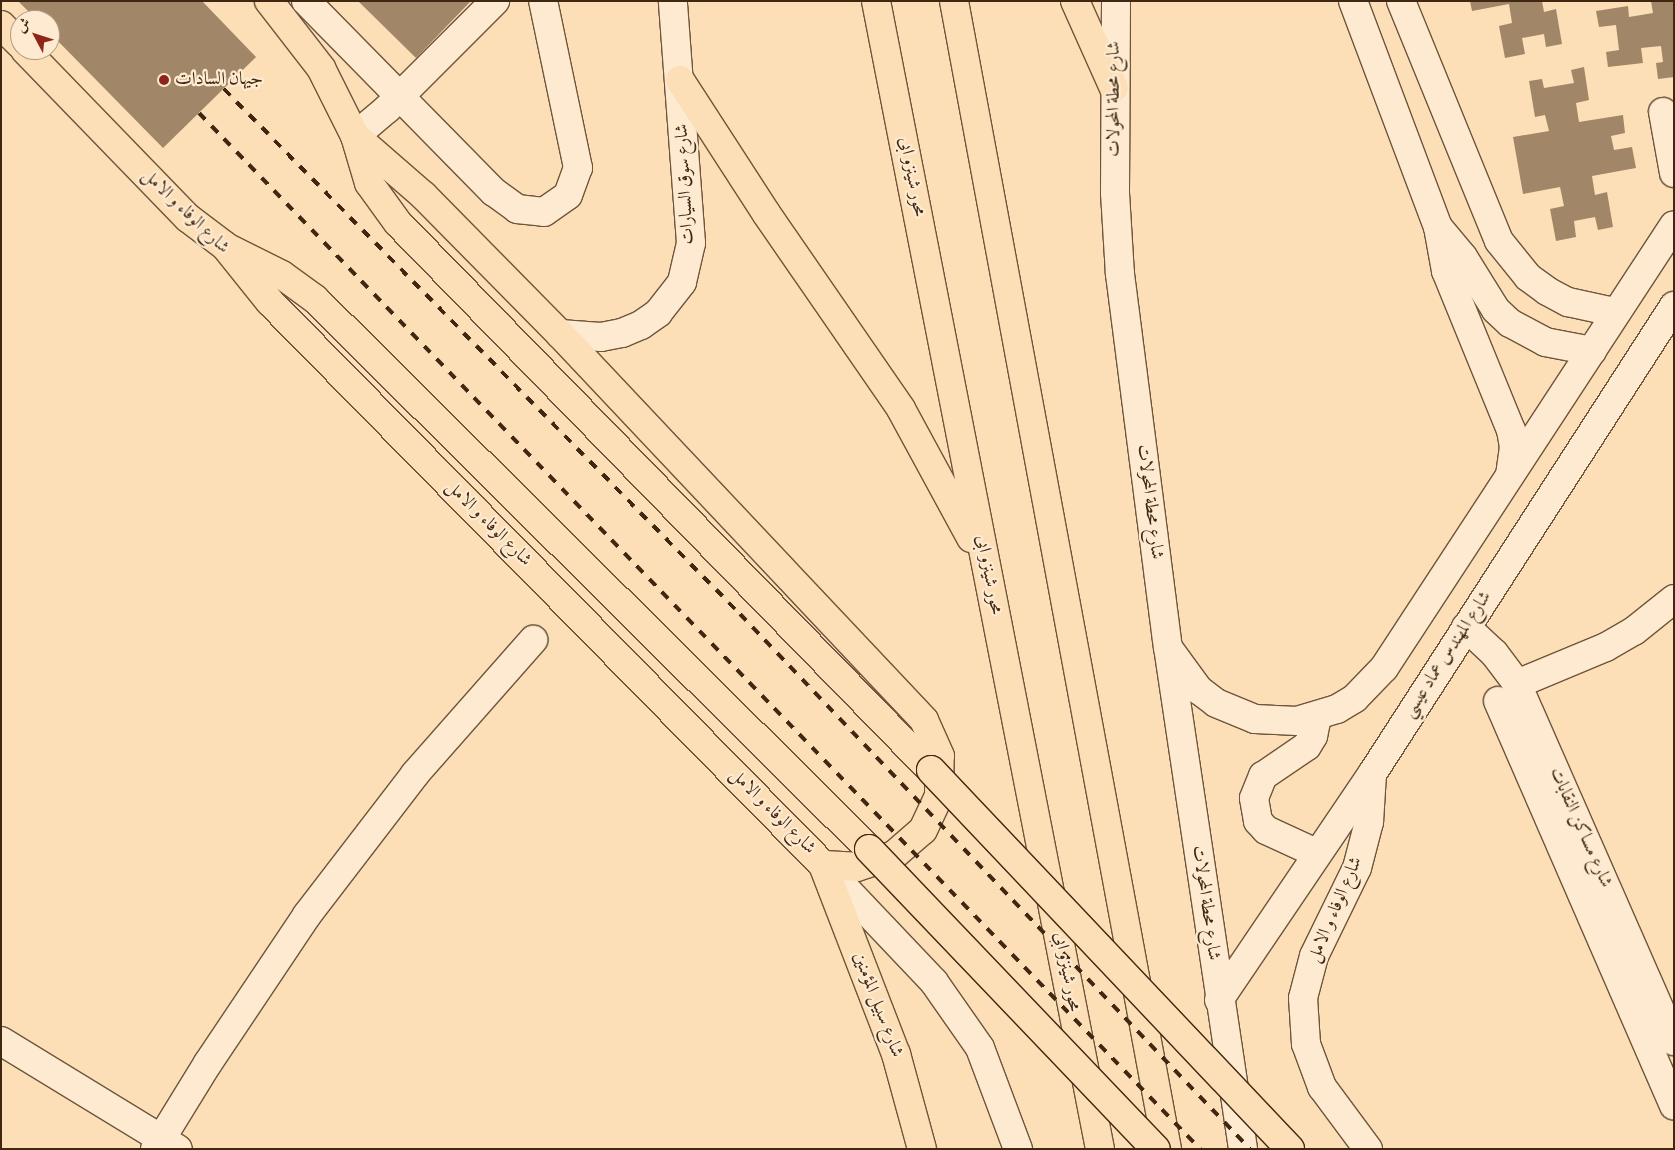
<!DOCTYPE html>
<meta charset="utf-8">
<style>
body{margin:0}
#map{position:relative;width:1675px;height:1150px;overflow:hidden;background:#fcdfb6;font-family:Vollkorn,Amiri,serif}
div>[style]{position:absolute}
.building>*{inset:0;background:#a18767}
.roads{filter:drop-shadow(1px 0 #6e553b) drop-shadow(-1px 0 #6e553b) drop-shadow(0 1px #6e553b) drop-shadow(0 -1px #6e553b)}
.minor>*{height:28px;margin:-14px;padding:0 14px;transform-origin:14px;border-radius:14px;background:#fdead0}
.major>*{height:28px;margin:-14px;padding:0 14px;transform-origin:14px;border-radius:14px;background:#fcdfb6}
.rail>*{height:4px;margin-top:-2px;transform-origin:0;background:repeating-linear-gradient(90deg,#3f2712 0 9px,transparent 0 18px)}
.bridges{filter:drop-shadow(1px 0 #3f2712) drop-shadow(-1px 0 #3f2712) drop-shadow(0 1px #3f2712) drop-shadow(0 -1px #3f2712)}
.major-bridge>*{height:28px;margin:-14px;padding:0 14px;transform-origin:14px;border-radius:14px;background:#fcdfb6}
.dots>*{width:14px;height:14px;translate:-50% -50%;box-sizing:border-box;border:2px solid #fdead0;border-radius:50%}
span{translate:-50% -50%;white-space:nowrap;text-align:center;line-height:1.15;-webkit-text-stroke:4.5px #fdead0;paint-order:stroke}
.poi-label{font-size:18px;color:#3f2712}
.left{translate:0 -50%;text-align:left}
.street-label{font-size:18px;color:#3f2712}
.frame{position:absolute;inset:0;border:2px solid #3f2712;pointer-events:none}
.north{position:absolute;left:10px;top:10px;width:50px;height:50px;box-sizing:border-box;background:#fdead0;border:1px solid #b19c84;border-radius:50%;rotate:310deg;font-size:14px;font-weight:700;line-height:20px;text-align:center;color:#3f2712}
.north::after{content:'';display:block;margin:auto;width:18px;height:22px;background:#8f2418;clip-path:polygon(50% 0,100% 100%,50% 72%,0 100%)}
</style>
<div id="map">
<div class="building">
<div style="clip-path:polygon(18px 1px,202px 1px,256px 57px,163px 148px,50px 33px,50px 20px,37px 20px)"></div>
<div style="clip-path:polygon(358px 1px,471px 1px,416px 58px)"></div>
<div style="clip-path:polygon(1470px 1px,1542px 1px,1544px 12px,1556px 9px,1562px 44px,1546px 47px,1544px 34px,1522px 38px,1525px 54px,1505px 58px,1499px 26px,1512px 23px,1509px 4px,1472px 11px)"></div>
<div style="clip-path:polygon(1651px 1px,1674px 1px,1674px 77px,1658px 79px,1656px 63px,1663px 62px,1661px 46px,1641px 48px,1643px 63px,1608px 67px,1606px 52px,1619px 50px,1616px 25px,1599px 27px,1596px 11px,1628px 6px,1629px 17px,1653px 13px)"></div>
<div style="clip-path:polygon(1584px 67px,1589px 100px,1576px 103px,1579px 122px,1623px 115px,1625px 133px,1611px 136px,1614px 150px,1632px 147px,1636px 168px,1592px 176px,1595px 195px,1607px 192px,1613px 227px,1598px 230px,1595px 217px,1574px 221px,1576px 237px,1556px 241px,1550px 209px,1564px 206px,1560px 187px,1523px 194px,1513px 137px,1549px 131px,1545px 115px,1535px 117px,1529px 81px,1542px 79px,1544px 88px,1574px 83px,1571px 70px)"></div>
</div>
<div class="roads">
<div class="minor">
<div style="left:306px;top:1px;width:268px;rotate:45.5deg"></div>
<div style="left:494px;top:192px;width:29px;rotate:36deg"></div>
<div style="left:517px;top:209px;width:27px;rotate:6deg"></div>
<div style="left:544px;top:212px;width:29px;rotate:-35deg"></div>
<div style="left:568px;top:195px;width:29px;rotate:-70deg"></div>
<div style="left:578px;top:168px;width:171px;rotate:-101.8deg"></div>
<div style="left:1116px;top:1px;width:192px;rotate:90.3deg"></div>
<div style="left:1115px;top:193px;width:81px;rotate:86.5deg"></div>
<div style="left:1120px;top:274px;width:376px;rotate:82.7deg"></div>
<div style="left:1168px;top:647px;width:508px;rotate:81.5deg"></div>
<div style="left:1353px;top:1px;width:241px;rotate:69.4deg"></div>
<div style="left:1438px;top:227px;width:45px;rotate:79.7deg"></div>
<div style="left:1446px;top:271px;width:172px;rotate:67.8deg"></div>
<div style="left:1511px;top:430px;width:17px;rotate:80deg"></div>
<div style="left:1514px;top:447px;width:27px;rotate:98deg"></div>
<div style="left:1401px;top:1px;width:259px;rotate:67.8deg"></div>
<div style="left:1499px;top:241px;width:46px;rotate:51.1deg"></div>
<div style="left:1528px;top:277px;width:24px;rotate:36deg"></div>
<div style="left:1547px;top:291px;width:24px;rotate:28deg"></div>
<div style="left:1568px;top:302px;width:47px;rotate:12.3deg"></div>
<div style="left:1663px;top:112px;width:62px;rotate:79.8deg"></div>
<div style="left:355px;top:136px;width:42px;rotate:-40.2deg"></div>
<div style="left:387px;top:109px;width:153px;rotate:-45deg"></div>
<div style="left:1438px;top:227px;width:39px;rotate:50deg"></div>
<div style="left:1463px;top:257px;width:62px;rotate:58.1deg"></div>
<div style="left:1496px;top:310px;width:19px;rotate:43deg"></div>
<div style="left:1510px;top:323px;width:40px;rotate:28deg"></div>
<div style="left:1545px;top:342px;width:48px;rotate:10.8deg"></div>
<div style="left:560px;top:334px;width:41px;rotate:4.2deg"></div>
<div style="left:601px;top:337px;width:21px;rotate:-11deg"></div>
<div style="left:622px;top:333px;width:21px;rotate:-23deg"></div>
<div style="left:641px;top:325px;width:21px;rotate:-35deg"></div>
<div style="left:658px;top:313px;width:39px;rotate:-52deg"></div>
<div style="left:682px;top:282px;width:40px;rotate:-77deg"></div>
<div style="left:691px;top:243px;width:243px;rotate:-94.3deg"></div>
<div style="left:1466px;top:627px;width:38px;rotate:43deg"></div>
<div style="left:1494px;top:653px;width:39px;rotate:53deg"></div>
<div style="left:1517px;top:684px;width:390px;rotate:66.3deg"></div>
<div style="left:1169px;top:649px;width:51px;rotate:53.8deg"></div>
<div style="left:1199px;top:690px;width:21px;rotate:37deg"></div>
<div style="left:1216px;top:703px;width:42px;rotate:22.3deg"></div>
<div style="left:1255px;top:719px;width:42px;rotate:2.7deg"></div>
<div style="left:1297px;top:721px;width:42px;rotate:-16.7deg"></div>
<div style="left:1337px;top:709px;width:21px;rotate:-31deg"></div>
<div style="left:1355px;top:698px;width:42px;rotate:-46deg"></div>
<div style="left:1384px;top:668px;width:529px;rotate:-56.79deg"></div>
<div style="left:1517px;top:684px;width:96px;rotate:-22.6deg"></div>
<div style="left:1606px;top:647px;width:32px;rotate:-30deg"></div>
<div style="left:1634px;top:631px;width:51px;rotate:-38.7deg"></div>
<div style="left:1498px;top:701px;width:441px;rotate:66.5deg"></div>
<div style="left:1316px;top:853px;width:55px;rotate:-155.3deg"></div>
<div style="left:1266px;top:830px;width:12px;rotate:-132deg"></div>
<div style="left:1258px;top:821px;width:23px;rotate:-100deg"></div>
<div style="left:1254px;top:798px;width:24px;rotate:-68deg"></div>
<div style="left:1263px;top:776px;width:53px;rotate:-34.3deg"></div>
<div style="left:1307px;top:746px;width:12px;rotate:-59deg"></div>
<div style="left:1313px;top:736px;width:19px;rotate:-78deg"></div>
<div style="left:823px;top:865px;width:161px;rotate:46.5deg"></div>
<div style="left:934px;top:982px;width:80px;rotate:55.1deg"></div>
<div style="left:980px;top:1048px;width:108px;rotate:69.4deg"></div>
<div style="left:1219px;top:1000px;width:273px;rotate:-55.9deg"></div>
<div style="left:1372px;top:774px;width:557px;rotate:-57.17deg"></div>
<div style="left:1px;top:1041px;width:207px;rotate:31.4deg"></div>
<div style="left:155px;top:1149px;width:101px;rotate:-58.4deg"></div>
<div style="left:208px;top:1063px;width:178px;rotate:-56.2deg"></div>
<div style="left:307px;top:915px;width:178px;rotate:-52.5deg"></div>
<div style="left:415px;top:774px;width:179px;rotate:-48.6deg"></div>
<div style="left:1368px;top:1149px;width:77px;rotate:-126.6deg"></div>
<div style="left:1322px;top:1087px;width:46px;rotate:-110.4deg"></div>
<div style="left:1306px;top:1044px;width:46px;rotate:-93.7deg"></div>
<div style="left:1303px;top:998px;width:43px;rotate:-75.3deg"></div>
<div style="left:1314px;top:956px;width:98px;rotate:-64deg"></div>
<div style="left:1357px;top:868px;width:48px;rotate:-75.4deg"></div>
<div style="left:1369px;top:822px;width:48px;rotate:-86.4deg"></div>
</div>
<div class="major">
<div style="left:876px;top:1px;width:1170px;rotate:78.96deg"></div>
<div style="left:954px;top:1px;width:1168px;rotate:79.49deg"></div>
<div style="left:1075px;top:1px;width:95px;rotate:65.9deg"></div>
<div style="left:1px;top:25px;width:27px;rotate:45deg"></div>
<div style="left:25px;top:50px;width:234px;rotate:45.9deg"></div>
<div style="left:188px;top:218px;width:46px;rotate:37.1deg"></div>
<div style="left:225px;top:246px;width:72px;rotate:51.2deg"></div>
<div style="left:270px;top:302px;width:789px;rotate:45.51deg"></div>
<div style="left:823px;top:865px;width:34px;rotate:3deg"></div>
<div style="left:857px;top:867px;width:39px;rotate:-18deg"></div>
<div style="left:894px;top:855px;width:38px;rotate:-41deg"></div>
<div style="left:923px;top:830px;width:38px;rotate:-65deg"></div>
<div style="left:939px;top:795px;width:39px;rotate:-89deg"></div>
<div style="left:940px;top:756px;width:39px;rotate:-114deg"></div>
<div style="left:924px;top:720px;width:531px;rotate:-133.32deg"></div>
<div style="left:560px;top:334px;width:194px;rotate:-134.6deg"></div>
<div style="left:424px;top:196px;width:91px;rotate:-139deg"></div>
<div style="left:355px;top:136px;width:76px;rotate:-116.6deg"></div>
<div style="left:321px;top:68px;width:85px;rotate:-127.8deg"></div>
<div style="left:680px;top:80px;width:158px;rotate:57.1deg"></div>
<div style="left:766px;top:213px;width:238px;rotate:55.4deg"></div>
<div style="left:901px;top:409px;width:147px;rotate:61.5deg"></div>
<div style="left:355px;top:136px;width:49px;rotate:73.4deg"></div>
<div style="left:369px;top:183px;width:49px;rotate:54.1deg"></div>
<div style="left:398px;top:223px;width:764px;rotate:45.74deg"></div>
<div style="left:228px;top:248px;width:60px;rotate:26.6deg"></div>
<div style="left:282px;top:275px;width:41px;rotate:36deg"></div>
<div style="left:315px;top:299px;width:781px;rotate:44.79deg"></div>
<div style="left:823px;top:865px;width:203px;rotate:68.9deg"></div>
<div style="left:896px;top:1054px;width:98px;rotate:74.7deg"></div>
</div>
</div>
<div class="rail">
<div style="left:224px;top:89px;width:736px;rotate:45.5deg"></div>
<div style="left:740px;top:614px;width:739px;rotate:46.37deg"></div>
<div style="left:199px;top:113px;width:1441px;rotate:45.98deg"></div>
</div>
<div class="bridges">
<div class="major-bridge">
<div style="left:931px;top:770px;width:522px;rotate:46.55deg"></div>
<div style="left:869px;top:849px;width:415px;rotate:46.3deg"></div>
</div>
</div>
<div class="dots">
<div style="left:164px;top:80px;background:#8f2418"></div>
</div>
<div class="poi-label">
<span class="left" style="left:175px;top:80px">جيهان السادات</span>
</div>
<div class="street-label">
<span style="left:1115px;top:99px;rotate:-90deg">شارع محطة المحولات</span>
<span style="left:911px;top:177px;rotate:79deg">محور شينزو ابى</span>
<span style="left:686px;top:184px;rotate:-93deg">شارع سوق السيارات</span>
<span style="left:185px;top:212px;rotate:44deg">شارع الوفاء و الامل</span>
<span style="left:1149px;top:502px;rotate:83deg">شارع محطة المحولات</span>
<span style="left:488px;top:524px;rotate:45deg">شارع الوفاء و الامل</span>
<span style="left:988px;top:575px;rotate:79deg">محور شينزو ابى</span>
<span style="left:1448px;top:655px;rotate:-57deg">شارع المهندس عماد عيسي</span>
<span style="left:772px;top:812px;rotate:45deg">شارع الوفاء و الامل</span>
<span style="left:1580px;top:828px;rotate:66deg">شارع مساكن النقابات</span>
<span style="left:1205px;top:903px;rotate:82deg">شارع محطة المحولات</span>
<span style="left:1336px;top:910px;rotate:-67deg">شارع الوفاء و الامل</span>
<span style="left:1066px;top:972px;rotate:79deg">محور شينزو ابى</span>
<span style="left:877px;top:1005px;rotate:69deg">شارع سبيل المؤمنين</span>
</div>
<div class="frame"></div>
<div class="north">ش</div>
</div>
